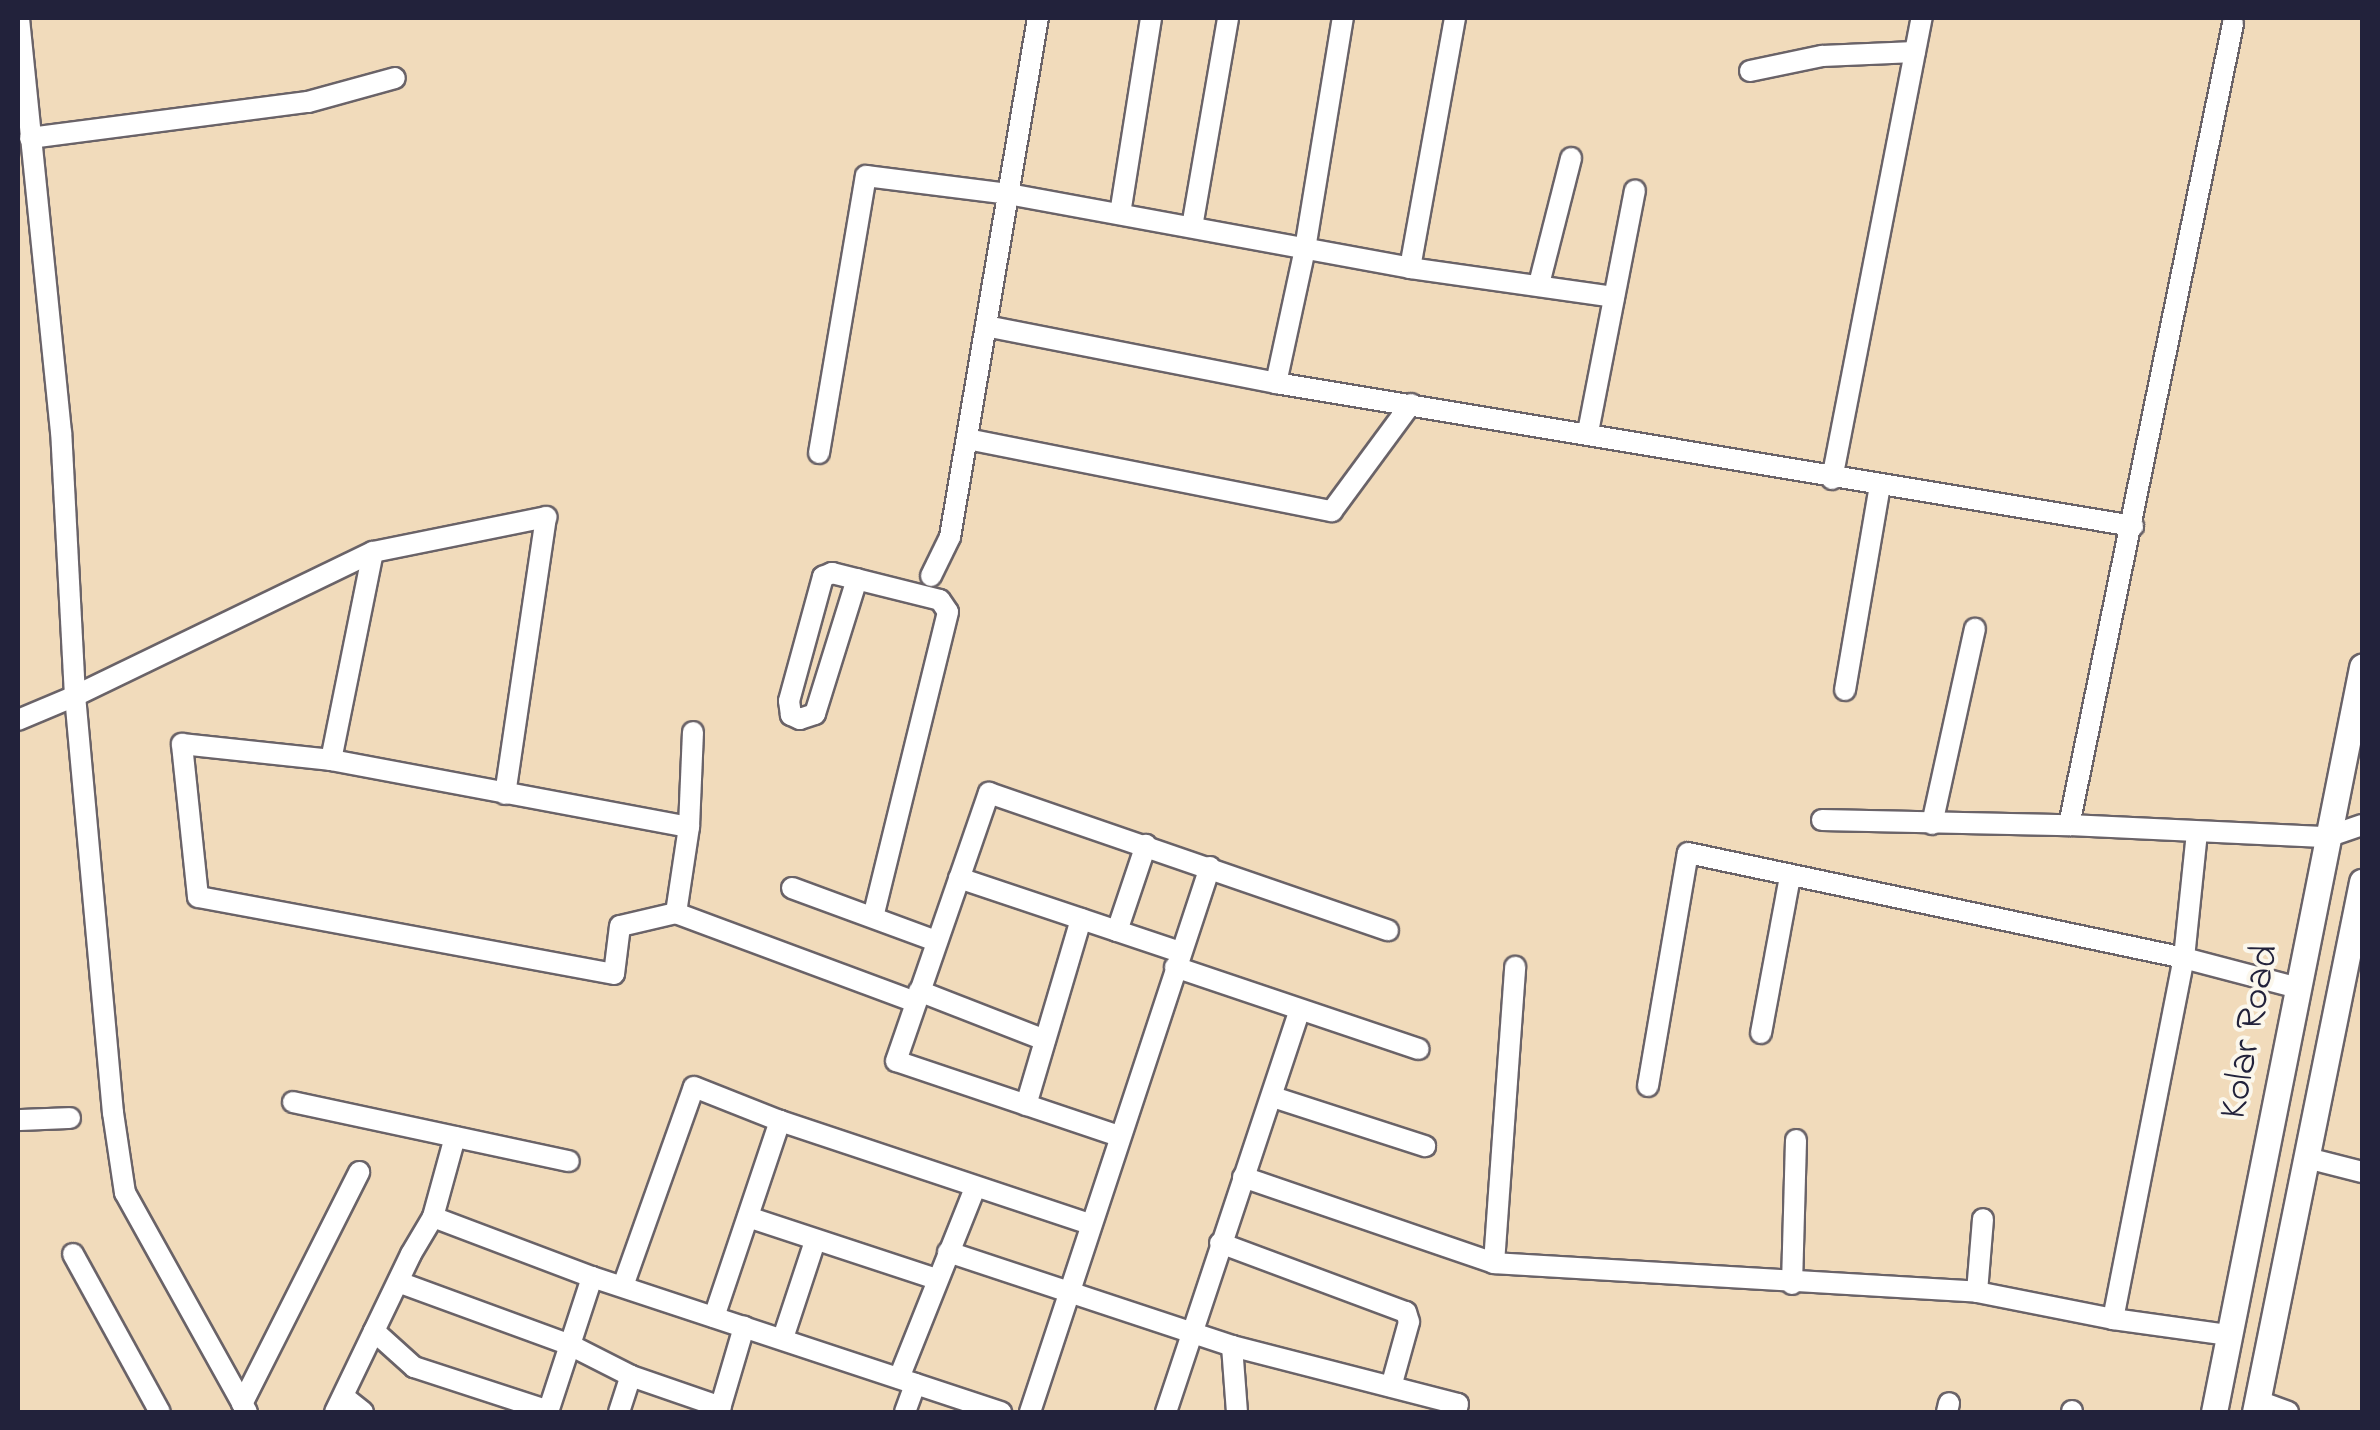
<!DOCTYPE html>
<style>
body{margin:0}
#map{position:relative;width:2380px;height:1430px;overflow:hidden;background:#f1dbbb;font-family:"Indie Flower",sans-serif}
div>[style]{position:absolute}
.roads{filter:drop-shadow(2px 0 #6a6368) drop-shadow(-2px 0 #6a6368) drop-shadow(0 2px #6a6368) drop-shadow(0 -2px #6a6368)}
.minor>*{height:20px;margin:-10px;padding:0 10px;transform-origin:10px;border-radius:10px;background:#fff}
.major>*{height:25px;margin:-12.5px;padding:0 12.5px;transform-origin:12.5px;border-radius:12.5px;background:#fff}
span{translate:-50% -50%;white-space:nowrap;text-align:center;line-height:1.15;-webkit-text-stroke:8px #fbf7ec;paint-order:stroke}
.street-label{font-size:40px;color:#22223b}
.frame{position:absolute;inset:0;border:20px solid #22223b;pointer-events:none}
</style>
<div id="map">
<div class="roads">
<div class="minor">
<div style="left:1750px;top:71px;width:74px;rotate:-11.8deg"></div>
<div style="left:1822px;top:56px;width:93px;rotate:-2.5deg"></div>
<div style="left:30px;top:138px;width:280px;rotate:-7.4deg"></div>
<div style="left:308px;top:102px;width:90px;rotate:-15.4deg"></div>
<div style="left:1120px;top:214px;width:198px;rotate:-81deg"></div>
<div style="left:1192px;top:227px;width:212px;rotate:-80.2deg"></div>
<div style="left:1410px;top:268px;width:254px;rotate:-79.8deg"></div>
<div style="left:1539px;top:284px;width:130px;rotate:-75.7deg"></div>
<div style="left:986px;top:326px;width:296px;rotate:11.1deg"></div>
<div style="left:1276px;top:383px;width:869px;rotate:9.47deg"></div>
<div style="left:1276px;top:383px;width:137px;rotate:-77.8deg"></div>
<div style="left:1305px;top:249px;width:234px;rotate:-80.7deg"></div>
<div style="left:1588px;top:432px;width:246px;rotate:-79deg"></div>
<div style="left:967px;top:439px;width:372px;rotate:11.2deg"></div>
<div style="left:1332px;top:511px;width:133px;rotate:-53.6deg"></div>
<div style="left:819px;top:453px;width:281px;rotate:-80.4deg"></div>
<div style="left:866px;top:176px;width:143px;rotate:7.2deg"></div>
<div style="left:1008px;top:194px;width:409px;rotate:10.4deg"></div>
<div style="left:1410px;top:268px;width:206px;rotate:8.1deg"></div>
<div style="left:1832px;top:479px;width:470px;rotate:-79deg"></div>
<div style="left:931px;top:576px;width:43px;rotate:-64deg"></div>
<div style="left:950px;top:537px;width:526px;rotate:-80.38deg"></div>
<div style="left:857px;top:579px;width:141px;rotate:107.3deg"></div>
<div style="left:815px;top:714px;width:16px;rotate:162deg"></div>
<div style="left:800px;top:719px;width:10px;rotate:-156deg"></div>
<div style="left:791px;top:715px;width:14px;rotate:-98deg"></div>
<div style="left:789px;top:701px;width:129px;rotate:-74.7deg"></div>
<div style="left:823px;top:577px;width:10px;rotate:-24deg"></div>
<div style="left:832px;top:573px;width:111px;rotate:14deg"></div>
<div style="left:940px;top:600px;width:14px;rotate:56deg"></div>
<div style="left:948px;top:612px;width:314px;rotate:103.8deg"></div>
<div style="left:1845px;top:690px;width:207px;rotate:-80.3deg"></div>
<div style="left:18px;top:720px;width:62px;rotate:-22.8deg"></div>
<div style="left:75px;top:696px;width:264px;rotate:-93deg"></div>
<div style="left:61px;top:432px;width:416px;rotate:-95.8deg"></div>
<div style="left:331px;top:760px;width:212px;rotate:-78.6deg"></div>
<div style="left:1822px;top:820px;width:247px;rotate:1.2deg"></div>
<div style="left:2069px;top:825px;width:258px;rotate:2.7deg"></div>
<div style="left:2327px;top:837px;width:37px;rotate:-19deg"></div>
<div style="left:1932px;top:824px;width:200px;rotate:-77.6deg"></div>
<div style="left:2069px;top:825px;width:818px;rotate:-78.43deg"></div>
<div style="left:689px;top:827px;width:95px;rotate:-87.6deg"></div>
<div style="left:959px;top:878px;width:233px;rotate:18.5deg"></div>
<div style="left:792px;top:888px;width:153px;rotate:20.2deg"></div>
<div style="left:676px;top:913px;width:57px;rotate:166.9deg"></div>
<div style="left:620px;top:926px;width:48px;rotate:97.1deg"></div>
<div style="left:614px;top:974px;width:423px;rotate:-169.5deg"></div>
<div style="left:198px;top:897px;width:154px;rotate:-96deg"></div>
<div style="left:182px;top:744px;width:150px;rotate:6.1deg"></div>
<div style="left:331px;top:760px;width:364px;rotate:10.6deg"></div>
<div style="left:689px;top:827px;width:87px;rotate:98.6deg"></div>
<div style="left:676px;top:913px;width:255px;rotate:20.4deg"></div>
<div style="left:1117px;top:931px;width:91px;rotate:-71.4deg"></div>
<div style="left:1175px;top:967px;width:257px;rotate:18.6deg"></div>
<div style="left:919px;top:991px;width:135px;rotate:21.3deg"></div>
<div style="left:1761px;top:1033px;width:159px;rotate:-79.5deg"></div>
<div style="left:1648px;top:1086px;width:236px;rotate:-80.3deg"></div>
<div style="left:1688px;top:853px;width:507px;rotate:11.95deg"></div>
<div style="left:2184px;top:958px;width:118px;rotate:14.7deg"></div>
<div style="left:1273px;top:1097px;width:160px;rotate:17.9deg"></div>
<div style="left:293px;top:1102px;width:282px;rotate:12.1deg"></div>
<div style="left:1026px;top:1105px;width:194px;rotate:-73.5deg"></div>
<div style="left:18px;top:1120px;width:52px;rotate:-2.2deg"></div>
<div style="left:1119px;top:1136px;width:235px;rotate:-161.4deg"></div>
<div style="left:896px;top:1061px;width:284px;rotate:-70.9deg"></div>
<div style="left:989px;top:793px;width:422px;rotate:19deg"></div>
<div style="left:455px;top:1137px;width:83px;rotate:105.4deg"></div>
<div style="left:433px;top:1217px;width:170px;rotate:20.7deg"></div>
<div style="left:592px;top:1277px;width:431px;rotate:18.3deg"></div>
<div style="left:2307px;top:1158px;width:57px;rotate:14.3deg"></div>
<div style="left:1243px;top:1177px;width:265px;rotate:18.9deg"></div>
<div style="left:1494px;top:1263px;width:484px;rotate:3.4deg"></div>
<div style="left:1977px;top:1292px;width:139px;rotate:11.2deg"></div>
<div style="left:2113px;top:1319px;width:117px;rotate:7.9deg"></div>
<div style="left:748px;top:1217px;width:199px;rotate:18.2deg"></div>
<div style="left:1220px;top:1243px;width:198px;rotate:20.4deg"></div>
<div style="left:1406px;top:1312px;width:10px;rotate:73deg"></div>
<div style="left:1409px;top:1322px;width:67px;rotate:105.5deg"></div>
<div style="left:948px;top:1252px;width:299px;rotate:18.3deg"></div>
<div style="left:1232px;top:1346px;width:233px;rotate:14.4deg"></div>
<div style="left:1458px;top:1404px;width:8px;rotate:104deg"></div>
<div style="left:73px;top:1254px;width:180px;rotate:61.2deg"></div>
<div style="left:1494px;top:1263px;width:297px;rotate:-85.9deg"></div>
<div style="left:401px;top:1283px;width:180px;rotate:20.1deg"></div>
<div style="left:570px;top:1345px;width:68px;rotate:26.9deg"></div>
<div style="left:631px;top:1376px;width:95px;rotate:19deg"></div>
<div style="left:1792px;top:1284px;width:144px;rotate:-88.4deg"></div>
<div style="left:623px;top:1286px;width:211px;rotate:-70.4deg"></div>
<div style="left:694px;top:1087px;width:92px;rotate:21.6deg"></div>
<div style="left:780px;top:1121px;width:327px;rotate:18.4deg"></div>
<div style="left:1977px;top:1292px;width:73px;rotate:-85.3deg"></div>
<div style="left:714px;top:1317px;width:207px;rotate:-71.4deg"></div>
<div style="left:2113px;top:1319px;width:368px;rotate:-78.9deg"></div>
<div style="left:2184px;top:958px;width:126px;rotate:-84.1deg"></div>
<div style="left:374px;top:1331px;width:54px;rotate:42deg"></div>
<div style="left:414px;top:1367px;width:142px;rotate:18.1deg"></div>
<div style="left:783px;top:1338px;width:102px;rotate:-71.7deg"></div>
<div style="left:1232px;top:1346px;width:66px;rotate:85.7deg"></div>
<div style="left:899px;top:1378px;width:205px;rotate:-68.2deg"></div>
<div style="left:344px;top:1397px;width:24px;rotate:38deg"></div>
<div style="left:2258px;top:1401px;width:32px;rotate:20deg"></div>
<div style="left:242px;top:1404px;width:260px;rotate:-63.2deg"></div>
<div style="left:247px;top:1412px;width:251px;rotate:-119.1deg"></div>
<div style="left:125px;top:1193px;width:81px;rotate:-98.5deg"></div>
<div style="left:113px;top:1113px;width:419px;rotate:-95.2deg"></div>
<div style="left:75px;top:696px;width:331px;rotate:-25.8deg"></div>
<div style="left:373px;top:552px;width:177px;rotate:-11.4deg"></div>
<div style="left:546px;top:517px;width:280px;rotate:98.4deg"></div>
<div style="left:335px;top:1412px;width:175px;rotate:-64.3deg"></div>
<div style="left:411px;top:1254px;width:43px;rotate:-59.3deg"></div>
<div style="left:548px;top:1412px;width:142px;rotate:-71.9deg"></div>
<div style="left:619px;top:1412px;width:38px;rotate:-72deg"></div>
<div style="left:719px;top:1412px;width:89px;rotate:-73.6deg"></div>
<div style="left:905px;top:1412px;width:30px;rotate:-70deg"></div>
<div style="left:1030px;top:1412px;width:574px;rotate:-71.72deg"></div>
<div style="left:1166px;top:1412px;width:424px;rotate:-71.6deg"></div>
<div style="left:1947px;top:1412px;width:9px;rotate:-77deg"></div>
<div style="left:2072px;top:1412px;width:1px;rotate:-90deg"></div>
</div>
<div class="major">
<div style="left:2214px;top:1412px;width:760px;rotate:-78.76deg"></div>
<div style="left:2255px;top:1412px;width:541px;rotate:-78.59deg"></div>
</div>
</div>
<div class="street-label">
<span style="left:2251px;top:1032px;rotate:-79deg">Kolar Road</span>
</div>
<div class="frame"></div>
</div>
